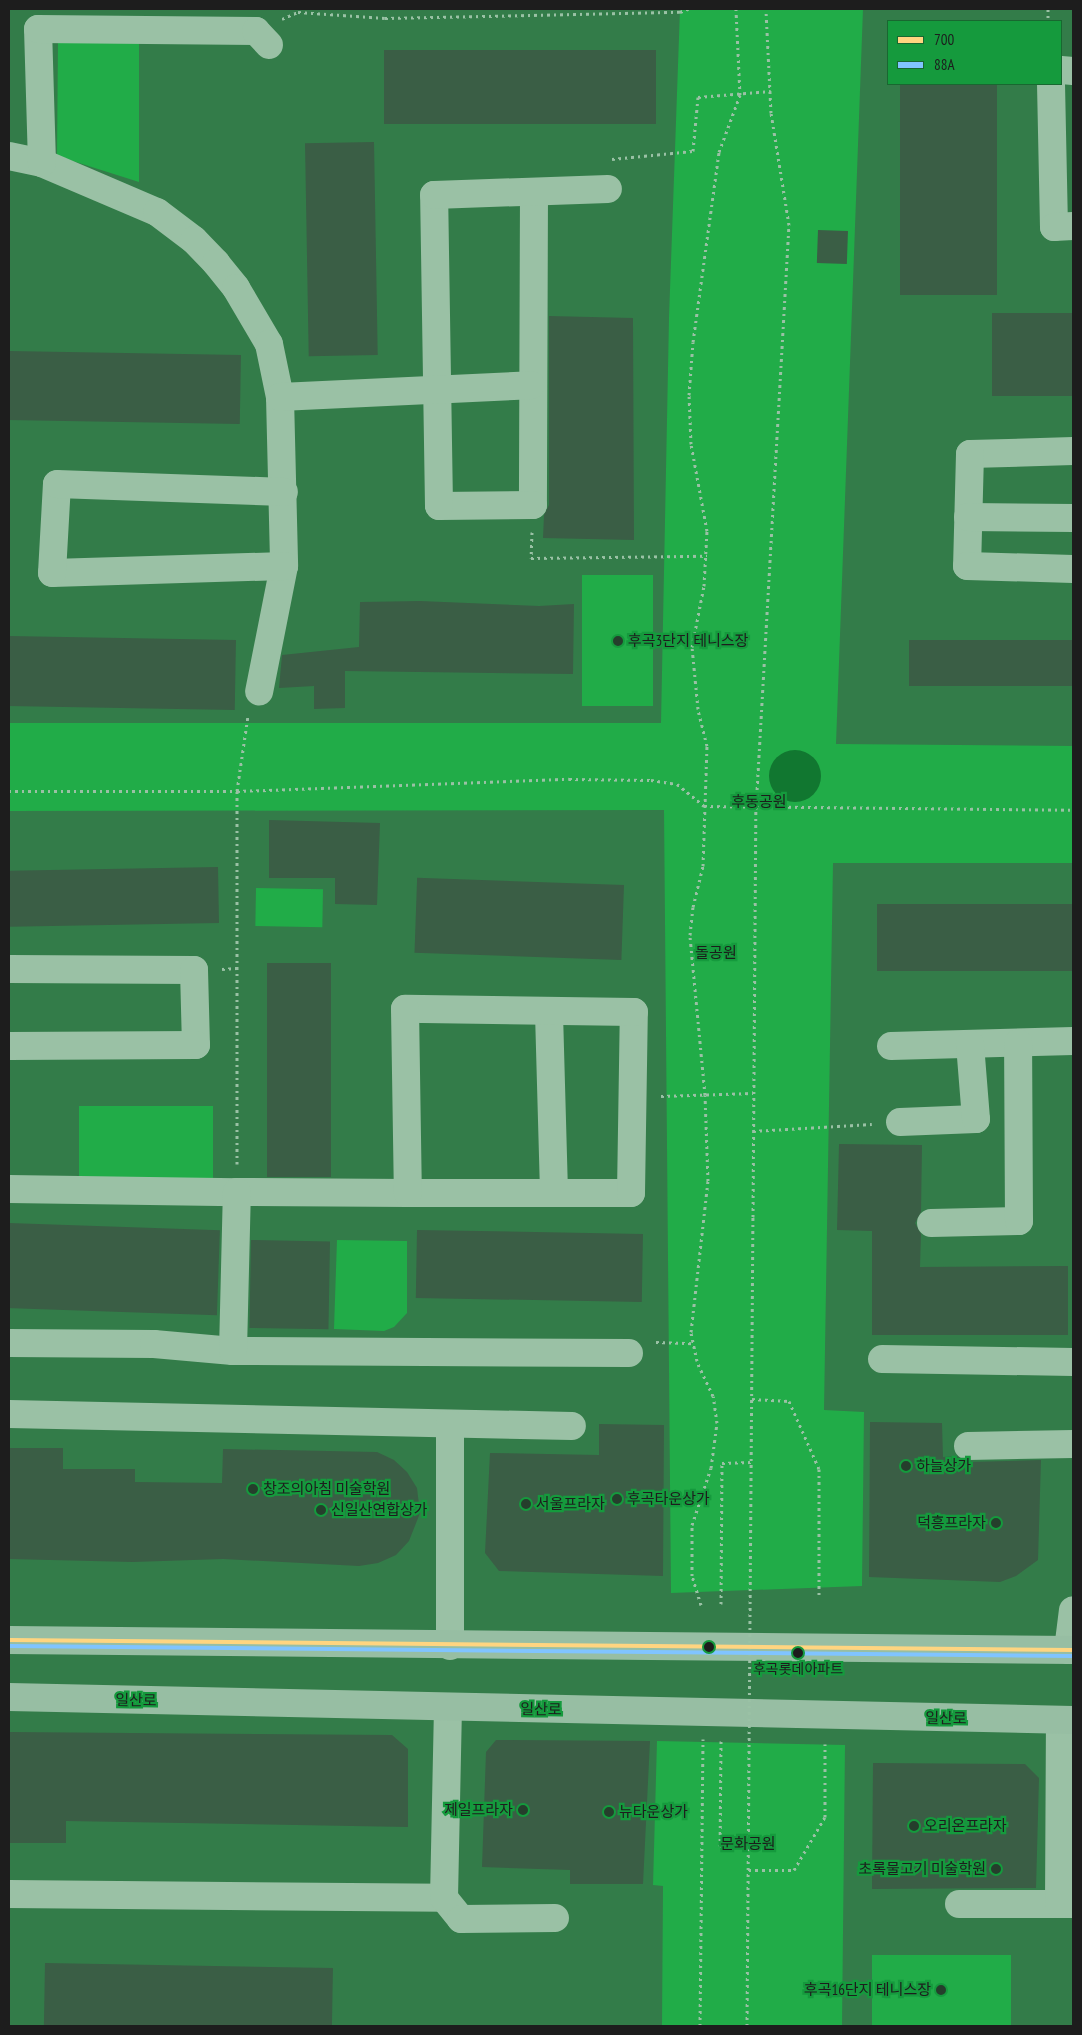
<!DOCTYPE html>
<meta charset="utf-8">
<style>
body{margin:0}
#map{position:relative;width:1082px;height:2035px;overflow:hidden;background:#337c49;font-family:"PT Sans Narrow","Noto Sans KR",sans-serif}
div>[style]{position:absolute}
.green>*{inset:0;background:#21ac48;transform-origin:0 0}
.water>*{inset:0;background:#117730}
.round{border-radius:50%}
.building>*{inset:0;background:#3a5e45;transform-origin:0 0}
.path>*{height:3px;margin-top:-1.5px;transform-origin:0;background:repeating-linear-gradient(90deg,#9ac1a5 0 2.5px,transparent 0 6.5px)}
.minor>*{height:28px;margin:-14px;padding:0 14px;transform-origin:14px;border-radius:14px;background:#9ac1a5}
.major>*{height:28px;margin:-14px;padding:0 14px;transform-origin:14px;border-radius:14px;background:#97bea3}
.path-bridge>*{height:3px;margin-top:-1.5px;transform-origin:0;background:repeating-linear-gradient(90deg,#9ac1a5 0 2.5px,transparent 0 6.5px)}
.bus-1>*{height:4px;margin:-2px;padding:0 2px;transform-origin:2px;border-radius:2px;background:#ffd580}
.bus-2>*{height:4px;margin:-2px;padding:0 2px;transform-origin:2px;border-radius:2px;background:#80c4ff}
.dots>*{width:14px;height:14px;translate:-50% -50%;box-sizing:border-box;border:2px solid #159a3d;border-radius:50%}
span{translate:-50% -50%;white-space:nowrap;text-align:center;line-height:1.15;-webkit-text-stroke:4.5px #159a3d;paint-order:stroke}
.bus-label{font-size:14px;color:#1d1d1d}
.poi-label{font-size:15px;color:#1d1d1d}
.left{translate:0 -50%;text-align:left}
.right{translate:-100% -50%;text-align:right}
.park-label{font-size:15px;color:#1b1d1b}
.street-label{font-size:15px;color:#1d1d1d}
.frame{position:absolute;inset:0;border:10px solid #1d1d1d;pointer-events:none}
.legend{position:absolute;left:887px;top:20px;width:175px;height:65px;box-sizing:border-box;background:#159a3d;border:1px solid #186830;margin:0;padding:6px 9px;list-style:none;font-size:15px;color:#1d1d1d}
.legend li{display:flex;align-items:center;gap:10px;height:25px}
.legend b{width:25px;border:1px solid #186830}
</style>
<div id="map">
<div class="green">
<div style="clip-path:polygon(680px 9px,863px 9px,836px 744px,1073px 746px,1073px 863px,833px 863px,824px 1410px,864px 1412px,862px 1586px,671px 1593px,664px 810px,9px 811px,9px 723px,661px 723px,669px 318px)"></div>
<div style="clip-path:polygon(139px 42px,139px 182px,57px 156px,58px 43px)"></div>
<div style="left:582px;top:575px;width:71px;height:131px"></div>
<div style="left:256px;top:888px;width:67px;height:38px;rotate:1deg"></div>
<div style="left:79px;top:1106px;width:134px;height:72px"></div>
<div style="clip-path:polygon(337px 1240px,407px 1241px,407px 1313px,394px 1327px,384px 1331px,334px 1329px)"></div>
<div style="clip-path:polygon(657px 1741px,845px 1745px,842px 2026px,662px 2026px,663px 1886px,653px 1885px)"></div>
<div style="left:872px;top:1955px;width:139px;height:71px"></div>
</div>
<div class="water">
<div class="round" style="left:769px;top:750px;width:52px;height:52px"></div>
</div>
<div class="building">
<div style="left:656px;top:50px;width:74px;height:272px;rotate:90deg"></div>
<div style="left:900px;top:84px;width:97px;height:211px"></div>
<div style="left:374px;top:142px;width:213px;height:69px;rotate:89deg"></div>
<div style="left:818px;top:230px;width:30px;height:33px;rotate:2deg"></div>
<div style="left:1073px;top:313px;width:83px;height:81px;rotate:90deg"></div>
<div style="clip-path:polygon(549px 316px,633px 318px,634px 540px,543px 538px,544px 515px,549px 505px)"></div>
<div style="left:9px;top:351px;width:232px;height:69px;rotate:1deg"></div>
<div style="clip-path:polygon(420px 601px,539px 606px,574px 604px,573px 674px,345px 671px,345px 708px,314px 709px,314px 686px,279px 688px,282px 655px,359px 647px,360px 602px)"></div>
<div style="left:9px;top:636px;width:227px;height:70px;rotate:1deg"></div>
<div style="left:909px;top:640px;width:164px;height:46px"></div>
<div style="clip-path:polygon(269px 820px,380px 823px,377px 905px,335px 904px,335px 878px,269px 878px)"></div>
<div style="left:218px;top:867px;width:56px;height:209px;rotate:89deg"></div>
<div style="left:624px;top:885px;width:75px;height:207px;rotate:92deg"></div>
<div style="left:877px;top:904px;width:195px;height:67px"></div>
<div style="left:267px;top:963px;width:64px;height:214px"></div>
<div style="clip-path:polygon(839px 1144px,922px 1145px,921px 1212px,915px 1223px,921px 1234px,920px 1267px,1068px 1266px,1068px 1335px,872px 1335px,872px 1231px,837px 1230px)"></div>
<div style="left:9px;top:1223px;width:211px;height:85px;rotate:2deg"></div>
<div style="left:417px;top:1230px;width:226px;height:68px;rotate:1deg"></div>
<div style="left:251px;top:1240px;width:79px;height:88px;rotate:1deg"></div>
<div style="clip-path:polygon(870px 1422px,942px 1423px,943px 1457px,957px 1456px,968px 1462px,1041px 1460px,1038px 1560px,1016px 1576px,1000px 1582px,869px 1577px)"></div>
<div style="clip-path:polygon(599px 1424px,664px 1425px,663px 1576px,499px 1571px,485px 1553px,490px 1453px,599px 1455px)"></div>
<div style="clip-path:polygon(9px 1448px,63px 1448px,63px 1469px,135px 1469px,135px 1482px,222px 1483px,223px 1449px,377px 1452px,394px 1460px,407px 1472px,417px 1488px,420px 1513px,409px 1541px,396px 1555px,378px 1563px,359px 1566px,223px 1559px,133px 1562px,9px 1559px)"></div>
<div style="clip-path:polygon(9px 1732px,392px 1735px,408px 1749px,408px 1827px,66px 1821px,66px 1843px,9px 1843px)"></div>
<div style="clip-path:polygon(496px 1740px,650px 1741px,643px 1884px,570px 1884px,570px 1870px,482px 1867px,486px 1752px)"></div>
<div style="clip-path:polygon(873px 1763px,1025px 1764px,1039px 1778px,1036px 1888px,872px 1889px)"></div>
<div style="left:45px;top:1963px;width:288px;height:63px;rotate:1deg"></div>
</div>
<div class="path">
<div style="left:1048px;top:9px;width:12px;rotate:90deg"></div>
<div style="left:282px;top:19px;width:17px;rotate:-24deg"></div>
<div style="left:298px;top:12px;width:87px;rotate:3.9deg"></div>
<div style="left:385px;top:18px;width:295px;rotate:-1.2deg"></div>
<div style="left:680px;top:12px;width:9px;rotate:-21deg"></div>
<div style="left:612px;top:159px;width:81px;rotate:-5.6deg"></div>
<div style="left:693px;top:151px;width:54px;rotate:-84.7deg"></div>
<div style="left:698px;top:97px;width:73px;rotate:-4.7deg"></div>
<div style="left:532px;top:532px;width:26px;rotate:92deg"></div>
<div style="left:531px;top:558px;width:176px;rotate:-0.7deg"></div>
<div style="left:9px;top:791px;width:228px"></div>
<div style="left:237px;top:791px;width:332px;rotate:-2.1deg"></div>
<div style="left:569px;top:779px;width:82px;rotate:0.7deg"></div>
<div style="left:651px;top:780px;width:26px;rotate:9deg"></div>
<div style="left:677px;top:784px;width:35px;rotate:39deg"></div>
<div style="left:704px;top:806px;width:369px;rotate:0.6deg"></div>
<div style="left:222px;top:969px;width:15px;rotate:-4deg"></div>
<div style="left:661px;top:1096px;width:92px;rotate:-1.9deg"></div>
<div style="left:753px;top:1131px;width:119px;rotate:-3.4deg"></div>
<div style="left:237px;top:1164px;width:373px;rotate:-90deg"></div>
<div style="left:237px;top:791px;width:76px;rotate:-81.7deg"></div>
<div style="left:753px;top:1217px;width:408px;rotate:-89.6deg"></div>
<div style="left:756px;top:809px;width:585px;rotate:-86.77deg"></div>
<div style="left:789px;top:225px;width:113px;rotate:-99.1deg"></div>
<div style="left:771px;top:113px;width:104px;rotate:-92.8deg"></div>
<div style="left:656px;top:1342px;width:37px;rotate:2deg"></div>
<div style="left:752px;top:1399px;width:37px;rotate:3deg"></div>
<div style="left:789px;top:1401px;width:74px;rotate:66.2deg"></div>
<div style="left:819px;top:1469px;width:129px;rotate:90deg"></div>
<div style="left:721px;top:1604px;width:141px;rotate:-89.6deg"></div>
<div style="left:722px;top:1463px;width:29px;rotate:-2deg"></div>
<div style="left:701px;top:1605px;width:30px;rotate:-107deg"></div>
<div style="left:692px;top:1576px;width:51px;rotate:-90deg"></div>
<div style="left:692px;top:1525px;width:60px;rotate:-71.6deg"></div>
<div style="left:711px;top:1468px;width:45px;rotate:-82.4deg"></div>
<div style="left:717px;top:1423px;width:27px;rotate:-98deg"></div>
<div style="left:713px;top:1396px;width:38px;rotate:-115deg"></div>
<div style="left:697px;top:1361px;width:30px;rotate:-102deg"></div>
<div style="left:691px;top:1332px;width:152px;rotate:-83.6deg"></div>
<div style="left:708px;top:1181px;width:86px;rotate:-92deg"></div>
<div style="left:705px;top:1095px;width:161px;rotate:-95.4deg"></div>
<div style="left:690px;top:935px;width:28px;rotate:-84deg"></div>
<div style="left:693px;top:907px;width:42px;rotate:-76.3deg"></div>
<div style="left:703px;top:866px;width:120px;rotate:-88.1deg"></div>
<div style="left:707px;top:746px;width:38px;rotate:-104deg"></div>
<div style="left:698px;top:709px;width:62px;rotate:-95.5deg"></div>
<div style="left:692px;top:647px;width:62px;rotate:-78.9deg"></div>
<div style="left:704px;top:586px;width:55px;rotate:-86.9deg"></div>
<div style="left:707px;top:531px;width:88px;rotate:-100.4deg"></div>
<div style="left:691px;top:444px;width:49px;rotate:-92.3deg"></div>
<div style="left:689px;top:395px;width:53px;rotate:-85.7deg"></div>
<div style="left:693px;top:342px;width:192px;rotate:-82.2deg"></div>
<div style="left:719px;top:152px;width:61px;rotate:-69.8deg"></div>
<div style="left:740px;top:95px;width:86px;rotate:-92.7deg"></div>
<div style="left:721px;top:1741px;width:105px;rotate:90.5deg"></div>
<div style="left:720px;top:1846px;width:30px;rotate:2deg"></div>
<div style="left:749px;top:1870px;width:45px"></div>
<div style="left:794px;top:1870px;width:61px;rotate:-59.7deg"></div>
<div style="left:825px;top:1817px;width:73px;rotate:-90deg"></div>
<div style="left:700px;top:2026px;width:287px;rotate:-89.4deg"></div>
</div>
<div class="minor">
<div style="left:1061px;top:70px;width:12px;rotate:5deg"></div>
<div style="left:1051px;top:84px;width:143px;rotate:88.8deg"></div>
<div style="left:1054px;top:227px;width:19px;rotate:-3deg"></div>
<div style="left:9px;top:156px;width:34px;rotate:12deg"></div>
<div style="left:42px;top:163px;width:125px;rotate:23.1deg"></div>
<div style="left:157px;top:212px;width:46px;rotate:37.1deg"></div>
<div style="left:194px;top:240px;width:32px;rotate:46deg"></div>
<div style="left:216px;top:263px;width:32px;rotate:51deg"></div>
<div style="left:236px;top:288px;width:65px;rotate:59.5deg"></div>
<div style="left:269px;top:344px;width:54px;rotate:78.3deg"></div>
<div style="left:280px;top:397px;width:169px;rotate:88.6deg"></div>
<div style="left:284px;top:566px;width:128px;rotate:101.2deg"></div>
<div style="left:42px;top:163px;width:134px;rotate:-91.7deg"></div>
<div style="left:38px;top:29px;width:218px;rotate:0.5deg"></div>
<div style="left:256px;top:31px;width:19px;rotate:47deg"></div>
<div style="left:534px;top:192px;width:313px;rotate:90.2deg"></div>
<div style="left:533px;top:505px;width:94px;rotate:179.4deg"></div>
<div style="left:439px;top:506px;width:311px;rotate:-90.9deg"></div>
<div style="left:434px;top:195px;width:174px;rotate:-2deg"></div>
<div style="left:280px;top:397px;width:251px;rotate:-2.7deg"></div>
<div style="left:1073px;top:451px;width:103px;rotate:178.3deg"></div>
<div style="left:970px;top:454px;width:112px;rotate:91.5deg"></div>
<div style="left:967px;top:566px;width:106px;rotate:1.6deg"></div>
<div style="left:968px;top:517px;width:105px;rotate:0.5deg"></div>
<div style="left:284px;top:566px;width:232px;rotate:178.3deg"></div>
<div style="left:52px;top:573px;width:89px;rotate:-86.8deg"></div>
<div style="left:57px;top:484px;width:227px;rotate:2deg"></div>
<div style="left:9px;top:969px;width:185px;rotate:0.3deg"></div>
<div style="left:194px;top:970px;width:75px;rotate:88.5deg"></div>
<div style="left:196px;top:1045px;width:187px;rotate:179.7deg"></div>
<div style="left:549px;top:1013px;width:180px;rotate:88.4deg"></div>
<div style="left:891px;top:1046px;width:182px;rotate:-1.6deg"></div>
<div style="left:900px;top:1122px;width:76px;rotate:-2.3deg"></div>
<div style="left:976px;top:1119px;width:75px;rotate:-94.6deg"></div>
<div style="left:9px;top:1189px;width:228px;rotate:0.8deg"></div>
<div style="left:237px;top:1192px;width:171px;rotate:0.3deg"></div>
<div style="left:408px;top:1193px;width:223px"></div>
<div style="left:631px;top:1193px;width:181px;rotate:-89.1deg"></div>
<div style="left:634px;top:1012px;width:229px;rotate:-179.2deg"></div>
<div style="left:405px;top:1009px;width:184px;rotate:89.1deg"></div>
<div style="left:931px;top:1223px;width:88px;rotate:-1.3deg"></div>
<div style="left:1019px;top:1221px;width:178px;rotate:-90.3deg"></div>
<div style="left:9px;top:1343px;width:145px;rotate:0.4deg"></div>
<div style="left:154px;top:1344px;width:79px;rotate:5.1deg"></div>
<div style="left:233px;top:1351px;width:396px;rotate:0.3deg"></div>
<div style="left:233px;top:1351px;width:159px;rotate:-88.6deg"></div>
<div style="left:882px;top:1359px;width:191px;rotate:0.9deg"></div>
<div style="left:9px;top:1414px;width:563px;rotate:1.22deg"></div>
<div style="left:968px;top:1446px;width:105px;rotate:-1.1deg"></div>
<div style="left:450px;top:1646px;width:222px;rotate:-90deg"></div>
<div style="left:1068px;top:1650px;width:40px;rotate:-82.9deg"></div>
<div style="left:9px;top:1894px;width:435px;rotate:0.5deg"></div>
<div style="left:444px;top:1898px;width:27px;rotate:51deg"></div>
<div style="left:461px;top:1919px;width:94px;rotate:-0.6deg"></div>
<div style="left:444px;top:1898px;width:191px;rotate:-88.8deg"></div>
<div style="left:959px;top:1904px;width:114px"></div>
<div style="left:1059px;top:1904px;width:184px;rotate:-89.7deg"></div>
</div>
<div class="major">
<div style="left:9px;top:1640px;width:1064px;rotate:0.54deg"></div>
<div style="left:9px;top:1697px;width:1064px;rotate:1.24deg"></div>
</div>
<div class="path-bridge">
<div style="left:747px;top:2026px;width:809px;rotate:-89.58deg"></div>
</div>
<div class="bus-1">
<div style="left:9px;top:1640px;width:1064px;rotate:0.54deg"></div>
</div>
<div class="bus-2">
<div style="left:9px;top:1646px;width:1064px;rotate:0.54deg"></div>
</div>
<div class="dots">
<div style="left:618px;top:641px;background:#253e2c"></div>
<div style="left:906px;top:1466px;background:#253e2c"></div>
<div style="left:253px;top:1489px;background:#253e2c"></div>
<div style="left:617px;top:1499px;background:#253e2c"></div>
<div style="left:526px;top:1504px;background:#253e2c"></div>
<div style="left:321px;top:1510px;background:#253e2c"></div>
<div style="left:996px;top:1523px;background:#253e2c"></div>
<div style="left:709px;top:1647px;background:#1d1d1d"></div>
<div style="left:798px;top:1653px;background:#1d1d1d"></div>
<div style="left:523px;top:1810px;background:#253e2c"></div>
<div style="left:609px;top:1812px;background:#253e2c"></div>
<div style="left:914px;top:1826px;background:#253e2c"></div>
<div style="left:996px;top:1869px;background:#253e2c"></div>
<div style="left:941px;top:1990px;background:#253e2c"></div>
</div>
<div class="bus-label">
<span style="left:798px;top:1669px">후곡롯데아파트</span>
</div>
<div class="poi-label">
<span class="left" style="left:628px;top:641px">후곡3단지 테니스장</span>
<span class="left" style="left:916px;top:1466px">하늘상가</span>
<span class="left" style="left:263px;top:1489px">창조의아침 미술학원</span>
<span class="left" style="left:627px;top:1499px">후곡타운상가</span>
<span class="left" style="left:536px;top:1504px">서울프라자</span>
<span class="left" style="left:331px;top:1510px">신일산연합상가</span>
<span class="right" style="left:986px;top:1523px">덕흥프라자</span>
<span class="right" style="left:513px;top:1810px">제일프라자</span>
<span class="left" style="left:619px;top:1812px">뉴타운상가</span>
<span class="left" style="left:924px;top:1826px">오리온프라자</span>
<span class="right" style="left:986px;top:1869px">초록물고기 미술학원</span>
<span class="right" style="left:931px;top:1990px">후곡16단지 테니스장</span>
</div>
<div class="park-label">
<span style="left:759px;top:802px">후동공원</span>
<span style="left:716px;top:953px">돌공원</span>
<span style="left:748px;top:1844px">문화공원</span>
</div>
<div class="street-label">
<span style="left:136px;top:1700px;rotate:1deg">일산로</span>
<span style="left:541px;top:1709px;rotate:1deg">일산로</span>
<span style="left:946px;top:1718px;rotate:1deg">일산로</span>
</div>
<div class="frame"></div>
<ul class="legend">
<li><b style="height:6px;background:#ffd580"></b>700</li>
<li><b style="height:6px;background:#80c4ff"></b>88A</li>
</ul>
</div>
